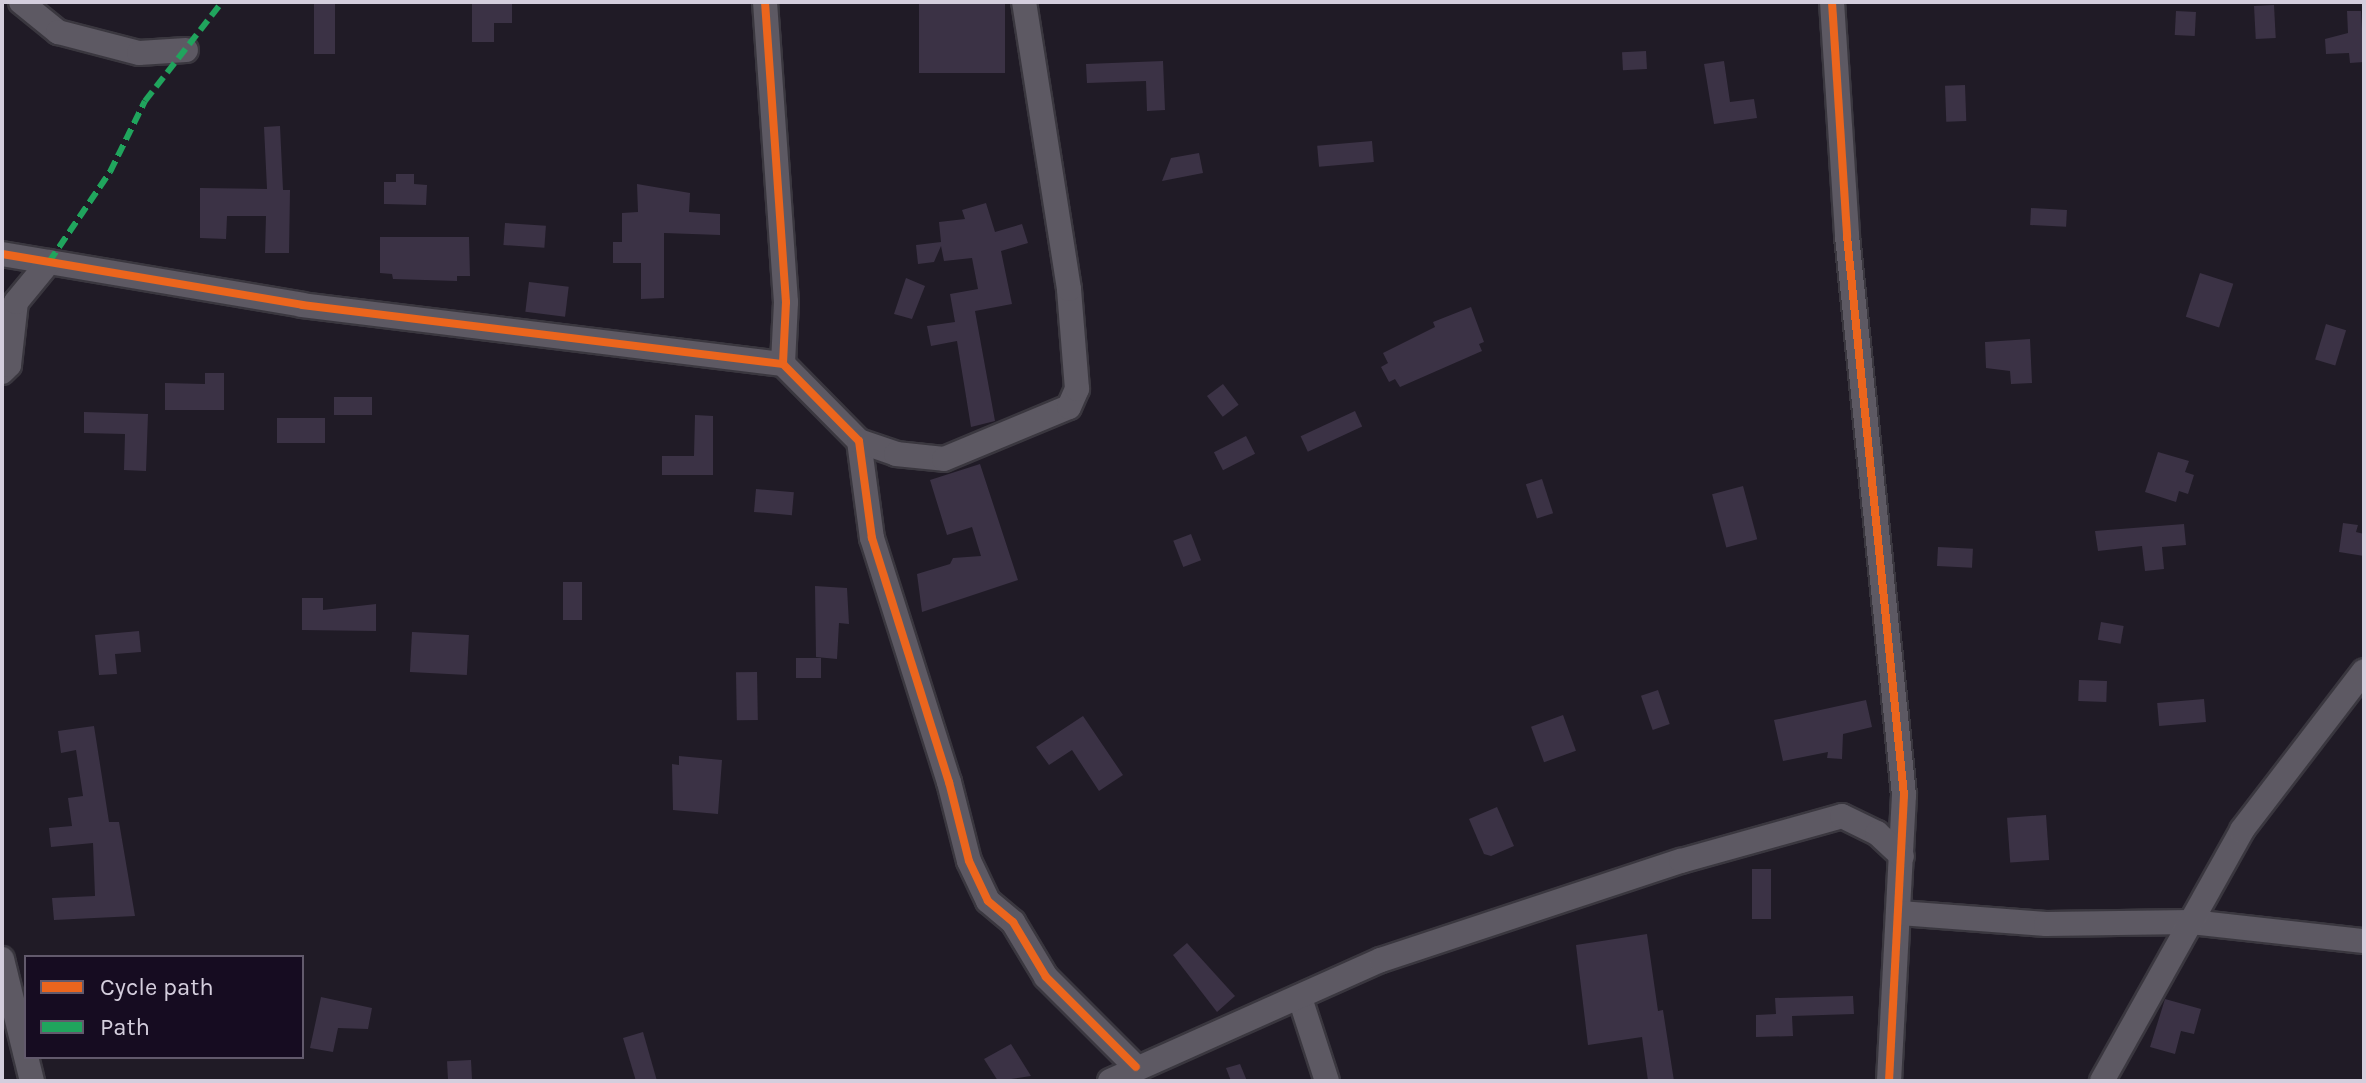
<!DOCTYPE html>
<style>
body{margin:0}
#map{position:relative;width:2366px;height:1083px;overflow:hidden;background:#201b26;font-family:Karla,sans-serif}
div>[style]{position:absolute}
.building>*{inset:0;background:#3b3245;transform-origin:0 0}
.roads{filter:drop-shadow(2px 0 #3a373f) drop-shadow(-2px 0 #3a373f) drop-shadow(0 2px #3a373f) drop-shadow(0 -2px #3a373f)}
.minor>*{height:24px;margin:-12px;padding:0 12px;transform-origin:12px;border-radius:12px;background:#5d5963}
.quiet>*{height:6px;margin-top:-3px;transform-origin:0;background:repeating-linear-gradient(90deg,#20a55d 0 12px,transparent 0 18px)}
.cycleway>*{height:8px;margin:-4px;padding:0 4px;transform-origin:4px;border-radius:4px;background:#eb651d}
span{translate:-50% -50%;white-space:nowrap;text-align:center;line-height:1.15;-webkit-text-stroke:8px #160c21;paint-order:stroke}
.frame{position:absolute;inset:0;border:4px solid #d4cedd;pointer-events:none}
.legend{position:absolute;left:24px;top:955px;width:280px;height:104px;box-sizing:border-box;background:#160c21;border:2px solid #625a6c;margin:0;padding:10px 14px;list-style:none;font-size:24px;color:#d4cedd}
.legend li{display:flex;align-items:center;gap:16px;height:40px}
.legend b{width:40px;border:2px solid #625a6c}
</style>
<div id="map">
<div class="building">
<div style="left:314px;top:2px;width:21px;height:52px"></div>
<div style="clip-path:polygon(472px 2px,512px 2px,512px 23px,494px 23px,494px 42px,472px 42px)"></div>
<div style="left:919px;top:2px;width:86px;height:71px"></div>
<div style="left:2274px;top:5px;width:33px;height:20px;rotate:87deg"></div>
<div style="left:2176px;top:11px;width:20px;height:24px;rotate:3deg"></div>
<div style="clip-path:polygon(2347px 11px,2361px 11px,2364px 62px,2350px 63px,2349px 53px,2326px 54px,2325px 39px,2348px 33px)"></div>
<div style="left:1646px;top:51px;width:18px;height:24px;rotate:87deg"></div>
<div style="clip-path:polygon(1163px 61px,1165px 110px,1147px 111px,1146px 81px,1087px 83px,1086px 64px)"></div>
<div style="clip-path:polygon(1724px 61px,1730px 102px,1754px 99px,1757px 118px,1714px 124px,1704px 64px)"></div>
<div style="left:1965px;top:85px;width:36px;height:20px;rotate:88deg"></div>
<div style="clip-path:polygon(280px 126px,283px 190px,290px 190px,289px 253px,265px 253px,266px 216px,227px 216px,226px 239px,200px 238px,200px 188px,267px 189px,264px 127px)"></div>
<div style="left:1372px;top:141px;width:21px;height:55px;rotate:85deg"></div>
<div style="clip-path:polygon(1199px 153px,1203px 173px,1162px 181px,1171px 158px)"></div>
<div style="clip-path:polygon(396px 174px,414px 174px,414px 184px,427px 185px,426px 205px,384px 204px,384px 182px,396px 182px)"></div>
<div style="clip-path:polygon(637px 184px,690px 193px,689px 212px,720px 214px,720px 235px,664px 233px,664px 298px,641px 299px,641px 263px,613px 263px,613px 242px,622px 242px,622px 213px,638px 212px)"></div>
<div style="clip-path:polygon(986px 203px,995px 232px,1022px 224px,1028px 243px,1001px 251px,1012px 304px,975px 311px,995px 421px,971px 427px,957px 341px,931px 346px,927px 326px,955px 322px,950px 294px,978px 289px,972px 258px,944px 261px,941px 246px,934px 262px,918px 264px,916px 245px,941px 242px,939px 222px,965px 219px,962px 210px)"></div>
<div style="left:2031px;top:208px;width:36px;height:17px;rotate:3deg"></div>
<div style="left:505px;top:223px;width:41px;height:22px;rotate:4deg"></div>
<div style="clip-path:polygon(380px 237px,469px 237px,470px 276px,457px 276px,457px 281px,393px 279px,392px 274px,380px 273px)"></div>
<div style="left:2200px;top:273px;width:35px;height:46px;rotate:18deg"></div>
<div style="clip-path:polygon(906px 278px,925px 286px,912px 319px,894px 314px)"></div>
<div style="left:529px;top:282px;width:40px;height:30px;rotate:7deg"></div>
<div style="clip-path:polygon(1471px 307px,1484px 342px,1479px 344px,1482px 351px,1400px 387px,1395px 379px,1389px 382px,1381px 367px,1388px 363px,1383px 353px,1435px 327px,1433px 322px)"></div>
<div style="left:2326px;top:324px;width:21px;height:37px;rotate:17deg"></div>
<div style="clip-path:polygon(2030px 339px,2032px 383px,2011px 384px,2010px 371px,1986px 368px,1985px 342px)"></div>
<div style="clip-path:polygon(205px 373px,224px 373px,224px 410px,165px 410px,165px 383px,205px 384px)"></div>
<div style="left:1223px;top:384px;width:26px;height:20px;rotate:53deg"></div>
<div style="left:334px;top:397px;width:38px;height:18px"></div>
<div style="left:1355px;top:411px;width:17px;height:60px;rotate:65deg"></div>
<div style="clip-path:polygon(84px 412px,148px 414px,146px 471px,124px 470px,125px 434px,84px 433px)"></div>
<div style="clip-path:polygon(695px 415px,713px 416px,713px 475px,662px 475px,662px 456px,694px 456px)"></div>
<div style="left:277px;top:418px;width:48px;height:25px"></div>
<div style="left:1246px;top:436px;width:20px;height:36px;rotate:63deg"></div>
<div style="clip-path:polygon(2158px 452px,2189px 461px,2185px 472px,2194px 475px,2188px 494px,2179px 491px,2176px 502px,2145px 492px)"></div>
<div style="clip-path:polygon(980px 464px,1018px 580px,922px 612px,917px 574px,950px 564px,953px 558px,981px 556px,972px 527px,947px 535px,930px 480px)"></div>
<div style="left:1542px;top:479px;width:36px;height:17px;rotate:72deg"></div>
<div style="left:1743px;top:486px;width:55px;height:32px;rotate:75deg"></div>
<div style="left:756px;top:489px;width:38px;height:23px;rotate:5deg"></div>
<div style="clip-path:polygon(2343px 523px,2358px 525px,2356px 532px,2364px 534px,2364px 556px,2339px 552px)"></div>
<div style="clip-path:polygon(2184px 524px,2186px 545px,2162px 547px,2164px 569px,2145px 571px,2142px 546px,2098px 551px,2095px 531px)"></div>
<div style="left:1191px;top:534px;width:28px;height:19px;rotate:69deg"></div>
<div style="left:1938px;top:547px;width:35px;height:19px;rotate:3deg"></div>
<div style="left:563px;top:582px;width:19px;height:38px"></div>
<div style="clip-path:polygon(815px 586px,847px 588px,849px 624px,839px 623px,837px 659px,816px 657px)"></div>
<div style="clip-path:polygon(302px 598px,323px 598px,323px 610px,376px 604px,376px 631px,302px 630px)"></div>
<div style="left:2101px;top:622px;width:23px;height:18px;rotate:10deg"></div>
<div style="clip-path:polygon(139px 631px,141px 652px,115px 654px,117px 674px,99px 675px,95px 635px)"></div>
<div style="left:412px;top:632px;width:57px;height:40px;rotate:3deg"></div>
<div style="left:796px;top:658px;width:25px;height:20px"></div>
<div style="left:757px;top:672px;width:48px;height:21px;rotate:89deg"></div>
<div style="left:2079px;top:680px;width:28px;height:21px;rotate:2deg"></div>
<div style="left:1658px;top:690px;width:36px;height:18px;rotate:71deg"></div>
<div style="left:2204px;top:699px;width:23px;height:47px;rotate:85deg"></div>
<div style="clip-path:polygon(1866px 700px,1872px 727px,1843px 734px,1842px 759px,1827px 758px,1828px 752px,1783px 761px,1774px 720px)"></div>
<div style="left:1563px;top:715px;width:38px;height:34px;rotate:70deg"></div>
<div style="clip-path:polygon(1083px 716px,1123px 775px,1099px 791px,1072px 750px,1049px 765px,1036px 747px)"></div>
<div style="clip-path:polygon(94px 726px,109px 822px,119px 822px,135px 916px,54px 920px,52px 898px,95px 896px,93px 843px,51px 847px,49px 828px,72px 826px,68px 798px,83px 796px,76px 750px,61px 753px,58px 731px)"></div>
<div style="clip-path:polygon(679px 756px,722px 760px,718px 814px,673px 810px,672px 764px,679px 765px)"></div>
<div style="clip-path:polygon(1497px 807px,1514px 846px,1491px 856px,1484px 854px,1469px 819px)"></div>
<div style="left:2046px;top:815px;width:45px;height:39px;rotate:86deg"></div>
<div style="left:1752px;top:869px;width:19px;height:50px"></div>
<div style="clip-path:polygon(1647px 934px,1658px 1011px,1663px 1010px,1674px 1081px,1648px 1081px,1642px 1037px,1588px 1045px,1576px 945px)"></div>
<div style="clip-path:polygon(1187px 943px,1235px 996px,1217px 1012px,1173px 955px)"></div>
<div style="clip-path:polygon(1853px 996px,1854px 1014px,1792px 1016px,1793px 1036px,1756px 1037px,1756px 1015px,1776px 1014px,1775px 998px)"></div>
<div style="clip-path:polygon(321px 997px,372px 1008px,368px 1029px,338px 1028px,333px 1052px,310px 1048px)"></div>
<div style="clip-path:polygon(2165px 999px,2201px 1009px,2194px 1034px,2181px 1031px,2175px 1054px,2150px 1047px)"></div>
<div style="clip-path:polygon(643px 1032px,657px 1081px,636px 1081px,623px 1038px)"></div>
<div style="clip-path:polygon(1011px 1044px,1031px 1076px,998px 1081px,984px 1059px)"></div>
<div style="left:471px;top:1060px;width:21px;height:24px;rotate:87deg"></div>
<div style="clip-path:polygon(1240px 1064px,1247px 1081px,1231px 1081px,1226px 1068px)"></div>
</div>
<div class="roads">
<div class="minor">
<div style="left:21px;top:2px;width:48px;rotate:39deg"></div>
<div style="left:58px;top:32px;width:84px;rotate:14.5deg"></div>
<div style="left:139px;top:53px;width:47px;rotate:-3.7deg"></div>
<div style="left:765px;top:2px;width:301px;rotate:86deg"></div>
<div style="left:786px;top:302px;width:62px;rotate:92.8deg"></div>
<div style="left:783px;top:364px;width:108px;rotate:45.4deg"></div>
<div style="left:859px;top:441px;width:98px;rotate:82.4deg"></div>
<div style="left:872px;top:538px;width:256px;rotate:72.5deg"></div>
<div style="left:949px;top:782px;width:81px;rotate:75.8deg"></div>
<div style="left:969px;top:861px;width:44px;rotate:64.6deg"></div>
<div style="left:988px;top:901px;width:33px;rotate:40deg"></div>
<div style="left:1013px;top:922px;width:64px;rotate:59deg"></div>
<div style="left:1046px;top:977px;width:127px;rotate:45deg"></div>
<div style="left:1832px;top:2px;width:234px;rotate:86.3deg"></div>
<div style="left:1847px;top:236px;width:562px;rotate:84.18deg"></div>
<div style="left:1904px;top:795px;width:286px;rotate:93deg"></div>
<div style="left:2px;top:254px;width:304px;rotate:9.6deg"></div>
<div style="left:302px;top:305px;width:485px;rotate:7deg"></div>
<div style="left:2px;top:372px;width:10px;rotate:-45deg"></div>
<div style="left:9px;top:365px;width:63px;rotate:-83.7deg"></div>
<div style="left:16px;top:302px;width:52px;rotate:-50.5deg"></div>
<div style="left:859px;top:441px;width:39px;rotate:19deg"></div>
<div style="left:896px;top:454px;width:48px;rotate:5.9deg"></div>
<div style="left:944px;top:459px;width:135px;rotate:-22.6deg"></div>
<div style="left:1069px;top:407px;width:20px;rotate:-66deg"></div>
<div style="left:1077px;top:389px;width:100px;rotate:-94.6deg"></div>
<div style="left:1069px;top:289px;width:291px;rotate:-98.9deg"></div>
<div style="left:1900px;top:913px;width:146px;rotate:4.3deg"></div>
<div style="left:2046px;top:924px;width:145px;rotate:-0.8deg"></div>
<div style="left:2191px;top:922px;width:174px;rotate:6.3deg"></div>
<div style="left:2px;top:959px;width:126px;rotate:76.2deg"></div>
<div style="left:1300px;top:998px;width:87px;rotate:72deg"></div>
<div style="left:1110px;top:1081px;width:297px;rotate:-24.1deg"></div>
<div style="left:1381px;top:960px;width:316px;rotate:-18.3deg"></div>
<div style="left:1681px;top:861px;width:167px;rotate:-15.6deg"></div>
<div style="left:1842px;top:816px;width:39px;rotate:26deg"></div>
<div style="left:1877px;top:833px;width:34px;rotate:43deg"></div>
<div style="left:2102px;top:1081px;width:287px;rotate:-60.8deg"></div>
<div style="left:2242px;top:830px;width:200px;rotate:-52.5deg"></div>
</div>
</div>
<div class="quiet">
<div style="left:49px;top:262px;width:109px;rotate:-55.9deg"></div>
<div style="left:110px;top:172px;width:79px;rotate:-63.8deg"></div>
<div style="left:145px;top:101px;width:125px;rotate:-52.1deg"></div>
</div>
<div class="cycleway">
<div style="left:765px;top:2px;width:301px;rotate:86deg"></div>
<div style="left:786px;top:302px;width:62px;rotate:92.8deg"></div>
<div style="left:783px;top:364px;width:108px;rotate:45.4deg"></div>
<div style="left:859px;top:441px;width:98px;rotate:82.4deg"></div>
<div style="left:872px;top:538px;width:256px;rotate:72.5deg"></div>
<div style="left:949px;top:782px;width:81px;rotate:75.8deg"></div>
<div style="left:969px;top:861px;width:44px;rotate:64.6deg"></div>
<div style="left:988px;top:901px;width:33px;rotate:40deg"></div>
<div style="left:1013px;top:922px;width:64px;rotate:59deg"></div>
<div style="left:1046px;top:977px;width:127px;rotate:45deg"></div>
<div style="left:1832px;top:2px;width:234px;rotate:86.3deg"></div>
<div style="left:1847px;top:236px;width:562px;rotate:84.18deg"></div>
<div style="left:1904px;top:795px;width:286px;rotate:93deg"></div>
<div style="left:2px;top:254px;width:304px;rotate:9.6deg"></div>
<div style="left:302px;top:305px;width:485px;rotate:7deg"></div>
</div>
<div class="frame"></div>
<ul class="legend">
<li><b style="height:10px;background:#eb651d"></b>Cycle path</li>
<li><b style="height:10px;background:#20a55d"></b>Path</li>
</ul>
</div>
